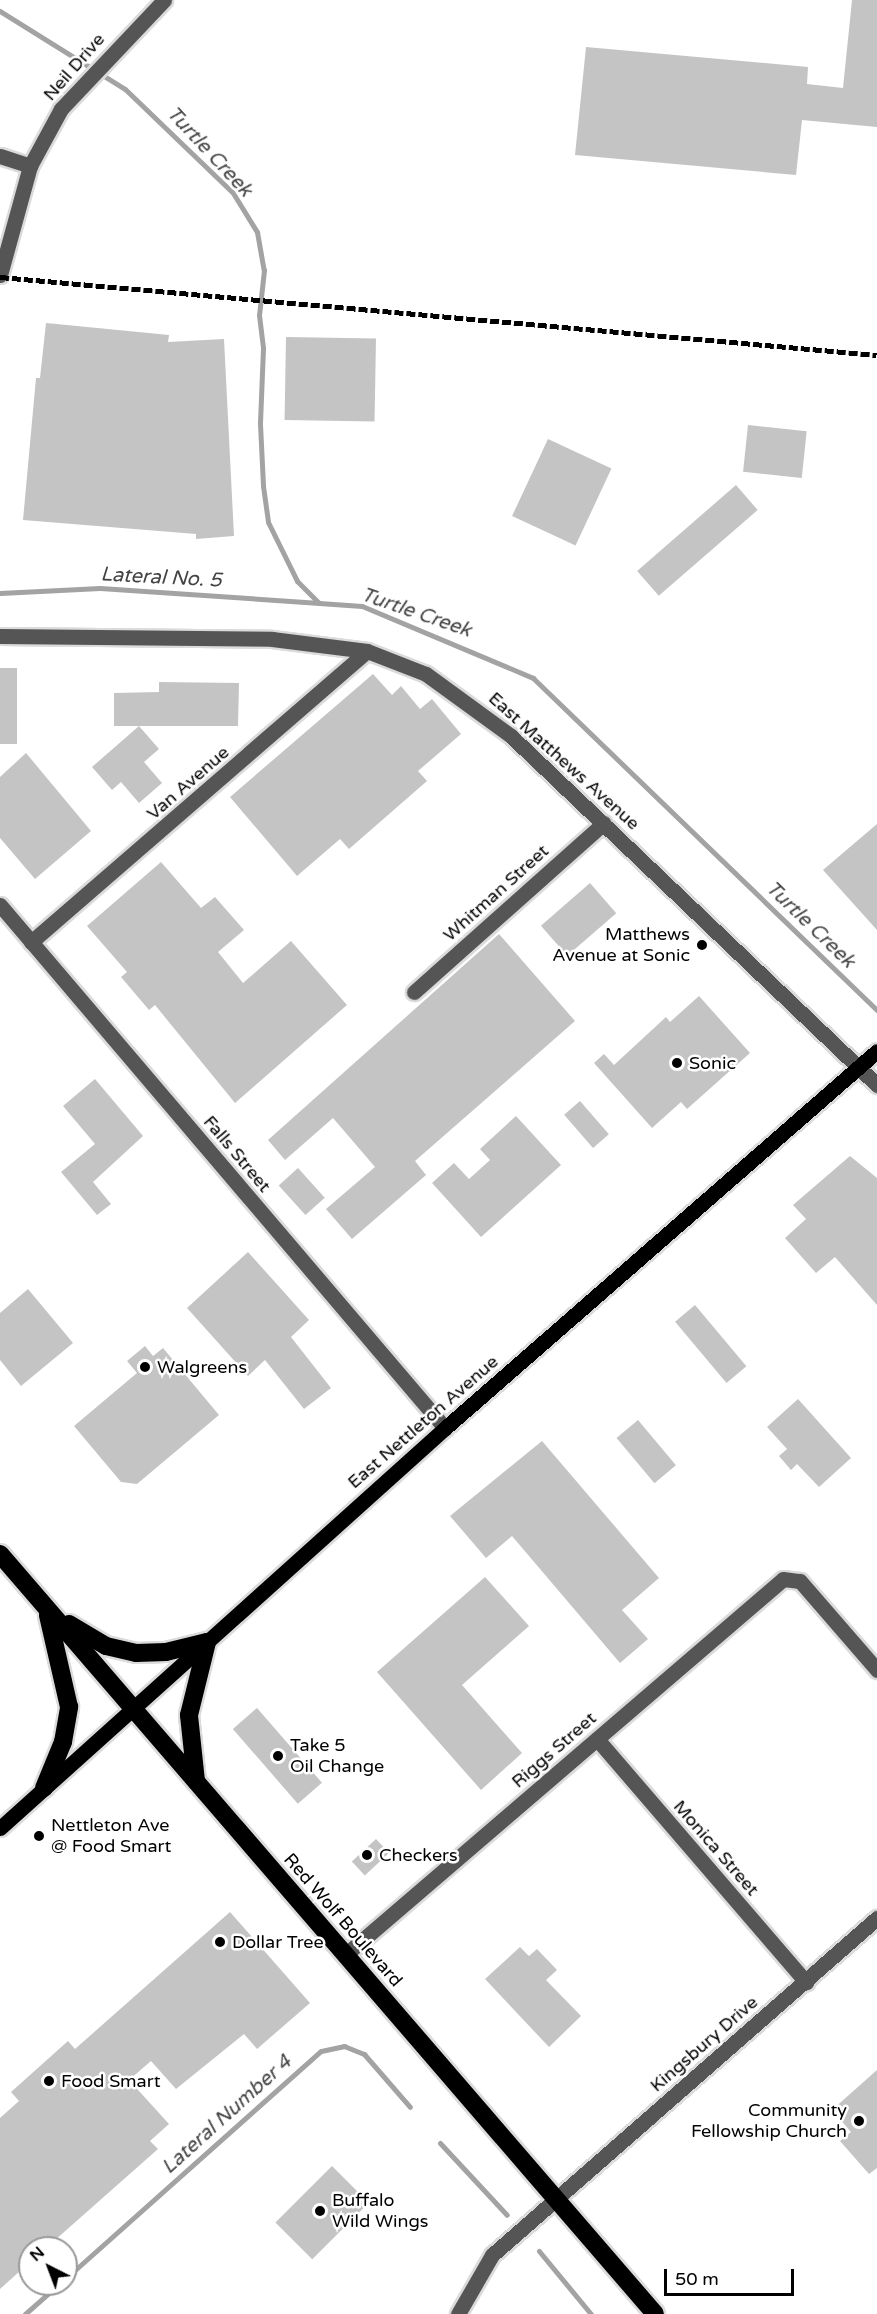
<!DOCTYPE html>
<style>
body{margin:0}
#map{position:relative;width:877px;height:2314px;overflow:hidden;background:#fff;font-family:"Varela Round",sans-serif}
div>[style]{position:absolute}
.stream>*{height:5px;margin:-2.5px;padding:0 2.5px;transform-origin:2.5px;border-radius:2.5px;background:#a3a3a3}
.building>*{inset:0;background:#c4c4c4;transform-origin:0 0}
.roads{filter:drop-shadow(2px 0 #dbdbdb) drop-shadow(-2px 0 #dbdbdb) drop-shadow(0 2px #dbdbdb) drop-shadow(0 -2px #dbdbdb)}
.minor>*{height:15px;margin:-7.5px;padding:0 7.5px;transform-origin:7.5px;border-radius:7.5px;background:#555}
.major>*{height:15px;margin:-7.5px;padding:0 7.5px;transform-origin:7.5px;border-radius:7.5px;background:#000}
.highway>*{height:18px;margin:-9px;padding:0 9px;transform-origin:9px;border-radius:9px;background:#000}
.rail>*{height:4.5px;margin-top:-2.25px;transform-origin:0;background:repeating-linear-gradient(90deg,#000 0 9px,transparent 0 12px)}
.dots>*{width:16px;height:16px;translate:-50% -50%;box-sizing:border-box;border:3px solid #fff;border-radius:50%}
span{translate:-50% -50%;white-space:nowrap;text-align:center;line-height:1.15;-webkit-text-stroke:5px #fff;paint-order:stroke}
.street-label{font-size:18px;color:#000}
.poi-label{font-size:18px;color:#000}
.right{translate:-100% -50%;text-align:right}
.left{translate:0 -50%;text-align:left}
.water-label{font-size:20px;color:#444;font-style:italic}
.north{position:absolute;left:18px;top:2236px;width:60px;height:60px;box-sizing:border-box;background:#fff;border:2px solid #999;border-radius:50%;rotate:318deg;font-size:16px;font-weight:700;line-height:24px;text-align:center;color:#000}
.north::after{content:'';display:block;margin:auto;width:21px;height:27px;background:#000;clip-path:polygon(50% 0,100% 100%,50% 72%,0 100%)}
.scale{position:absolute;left:664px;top:2269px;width:130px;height:27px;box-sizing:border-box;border:3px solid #000;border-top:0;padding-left:8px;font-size:18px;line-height:21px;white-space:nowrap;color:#000;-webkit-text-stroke:4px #fff;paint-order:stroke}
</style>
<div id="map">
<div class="stream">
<div style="left:0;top:11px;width:147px;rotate:32deg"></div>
<div style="left:125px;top:89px;width:150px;rotate:43.9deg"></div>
<div style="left:233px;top:193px;width:46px;rotate:58.4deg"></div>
<div style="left:257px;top:232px;width:39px;rotate:80deg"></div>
<div style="left:264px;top:270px;width:45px;rotate:96.3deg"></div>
<div style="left:259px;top:315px;width:33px;rotate:83deg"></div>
<div style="left:263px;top:348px;width:76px;rotate:92.3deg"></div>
<div style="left:260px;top:424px;width:62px;rotate:87.2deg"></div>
<div style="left:263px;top:486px;width:36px;rotate:82deg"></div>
<div style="left:268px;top:522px;width:66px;rotate:63.8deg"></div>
<div style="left:297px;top:581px;width:31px;rotate:45deg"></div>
<div style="left:319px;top:603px;width:43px;rotate:4deg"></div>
<div style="left:362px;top:606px;width:186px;rotate:22.8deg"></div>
<div style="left:533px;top:678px;width:478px;rotate:44deg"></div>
<div style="left:0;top:593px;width:100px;rotate:-2.9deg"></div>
<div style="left:100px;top:588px;width:220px;rotate:3.9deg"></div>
<div style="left:440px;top:2143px;width:98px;rotate:47.1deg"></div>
<div style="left:539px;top:2251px;width:82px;rotate:50.5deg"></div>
<div style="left:66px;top:2278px;width:341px;rotate:-41.7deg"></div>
<div style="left:321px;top:2051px;width:24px;rotate:-12deg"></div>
<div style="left:344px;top:2046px;width:22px;rotate:22deg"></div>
<div style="left:364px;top:2054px;width:70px;rotate:49deg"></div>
<div style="left:25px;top:2314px;width:45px;rotate:-41.4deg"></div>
</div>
<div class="building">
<div style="clip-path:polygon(852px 0,877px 0,877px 127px,802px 120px,796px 175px,575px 155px,586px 47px,808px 67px,807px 84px,843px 88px)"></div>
<div style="clip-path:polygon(46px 323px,169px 335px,168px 342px,224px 339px,234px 536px,196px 539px,196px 534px,23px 520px,36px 378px,40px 378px)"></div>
<div style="left:286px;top:337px;width:90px;height:83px;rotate:1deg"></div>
<div style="left:748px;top:425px;width:59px;height:47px;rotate:6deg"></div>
<div style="left:548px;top:439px;width:70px;height:85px;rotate:25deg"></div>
<div style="left:736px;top:485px;width:33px;height:131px;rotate:49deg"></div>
<div style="left:0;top:668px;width:17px;height:76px"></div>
<div style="clip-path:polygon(373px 674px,392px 695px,401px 686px,420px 709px,432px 699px,461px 734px,418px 771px,427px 781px,349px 849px,340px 839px,297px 876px,230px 797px)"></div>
<div style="clip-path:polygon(159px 682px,239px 683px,238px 726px,114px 726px,114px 693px,159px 692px)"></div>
<div style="clip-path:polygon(139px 726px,159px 749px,144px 762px,162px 783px,139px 803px,121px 782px,112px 790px,92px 767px)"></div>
<div style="clip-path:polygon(26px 753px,91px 831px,35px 879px,0 838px,0 777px)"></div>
<div style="clip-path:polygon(877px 824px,877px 930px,823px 870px)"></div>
<div style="clip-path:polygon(161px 862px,201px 908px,215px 897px,244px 930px,218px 952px,243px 983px,291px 941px,347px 1005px,235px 1103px,155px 1005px,149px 1010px,121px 977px,127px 972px,87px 926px)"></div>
<div style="left:590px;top:883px;width:40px;height:65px;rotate:49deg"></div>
<div style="clip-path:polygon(499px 934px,575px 1021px,415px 1161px,426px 1175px,352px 1239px,326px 1209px,375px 1167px,333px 1118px,285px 1160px,268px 1140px)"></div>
<div style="clip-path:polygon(699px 996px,750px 1053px,687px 1109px,681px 1102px,652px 1128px,594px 1063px,604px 1054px,614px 1065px,666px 1017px,670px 1022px)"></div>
<div style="clip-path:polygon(95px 1079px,143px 1136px,93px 1182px,111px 1204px,97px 1215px,61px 1172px,95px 1144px,63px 1106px)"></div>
<div style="left:580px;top:1101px;width:44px;height:21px;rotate:49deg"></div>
<div style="clip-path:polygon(516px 1116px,561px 1165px,481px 1237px,432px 1183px,454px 1163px,469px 1179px,490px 1160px,480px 1149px)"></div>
<div style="clip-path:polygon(850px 1156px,877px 1178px,877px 1305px,835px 1257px,816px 1273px,785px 1238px,806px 1219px,793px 1205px)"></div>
<div style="left:298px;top:1168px;width:40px;height:26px;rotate:48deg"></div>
<div style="clip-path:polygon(248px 1252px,309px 1320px,291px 1337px,331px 1388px,304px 1409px,265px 1360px,248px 1376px,187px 1308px)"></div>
<div style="clip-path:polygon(28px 1289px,73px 1343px,21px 1386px,0 1360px,0 1313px)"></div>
<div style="left:695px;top:1305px;width:80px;height:26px;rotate:50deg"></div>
<div style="clip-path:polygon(145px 1346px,153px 1356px,163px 1348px,219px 1415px,137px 1484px,121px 1482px,74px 1426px,137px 1373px,127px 1361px)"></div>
<div style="clip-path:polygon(798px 1399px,851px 1458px,819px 1487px,797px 1464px,791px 1470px,779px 1456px,787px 1449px,767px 1427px)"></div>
<div style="left:638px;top:1420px;width:59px;height:28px;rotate:50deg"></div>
<div style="clip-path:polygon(542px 1441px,659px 1578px,622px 1610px,648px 1639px,620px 1663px,512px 1536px,486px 1558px,450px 1516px)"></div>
<div style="clip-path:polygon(485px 1577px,529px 1626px,462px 1685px,522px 1753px,481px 1790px,377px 1672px)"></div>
<div style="left:257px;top:1708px;width:99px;height:32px;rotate:49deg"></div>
<div style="left:376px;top:1839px;width:19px;height:33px;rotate:47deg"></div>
<div style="clip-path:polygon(230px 1912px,310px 2003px,257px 2049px,244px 2034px,176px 2089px,151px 2061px,129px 2080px,169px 2124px,150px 2141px,158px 2149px,46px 2248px,30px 2248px,30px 2262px,0 2289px,0 2118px,19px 2101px,11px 2092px,68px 2041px,75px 2049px)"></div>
<div style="clip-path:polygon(520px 1947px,529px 1956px,537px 1949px,557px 1970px,546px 1980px,581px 2016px,549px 2047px,485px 1979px)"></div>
<div style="clip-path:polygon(877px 2070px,877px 2168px,869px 2174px,840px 2141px,851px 2132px,832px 2110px)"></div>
<div style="left:332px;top:2166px;width:52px;height:80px;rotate:45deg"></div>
</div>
<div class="roads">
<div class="minor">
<div style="left:0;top:156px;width:32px;rotate:18deg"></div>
<div style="left:0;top:275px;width:113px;rotate:-74.6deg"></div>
<div style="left:30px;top:166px;width:65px;rotate:-61.5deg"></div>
<div style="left:61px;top:109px;width:150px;rotate:-46.6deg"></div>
<div style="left:0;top:636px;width:272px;rotate:0.6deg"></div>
<div style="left:272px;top:639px;width:96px;rotate:7.2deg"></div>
<div style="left:367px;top:651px;width:63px;rotate:21.3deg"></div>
<div style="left:426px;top:674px;width:105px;rotate:36.1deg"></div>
<div style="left:511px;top:736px;width:506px;rotate:43.64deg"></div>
<div style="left:0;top:905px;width:687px;rotate:49.61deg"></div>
<div style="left:31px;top:942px;width:444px;rotate:-40.9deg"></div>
<div style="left:414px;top:992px;width:254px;rotate:-41.7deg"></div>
<div style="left:597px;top:1739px;width:321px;rotate:49.3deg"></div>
<div style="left:345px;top:1955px;width:577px;rotate:-40.64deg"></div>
<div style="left:783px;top:1579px;width:17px;rotate:7deg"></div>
<div style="left:800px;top:1581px;width:118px;rotate:49.1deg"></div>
<div style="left:458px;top:2314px;width:68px;rotate:-60deg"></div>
<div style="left:492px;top:2255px;width:512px;rotate:-41.2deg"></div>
</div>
<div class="major">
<div style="left:0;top:1828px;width:598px;rotate:-41.95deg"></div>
<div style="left:445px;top:1428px;width:573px;rotate:-41.11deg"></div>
</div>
<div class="highway">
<div style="left:0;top:1554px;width:1003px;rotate:49.24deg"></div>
<div style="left:69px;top:1624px;width:43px;rotate:30.7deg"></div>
<div style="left:106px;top:1646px;width:31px;rotate:13deg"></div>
<div style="left:136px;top:1653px;width:30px;rotate:-2deg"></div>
<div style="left:166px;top:1652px;width:42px;rotate:-13.7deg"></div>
<div style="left:196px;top:1781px;width:66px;rotate:-96.1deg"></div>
<div style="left:189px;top:1715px;width:75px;rotate:-76.1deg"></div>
<div style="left:44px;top:1788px;width:50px;rotate:-67.6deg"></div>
<div style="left:63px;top:1742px;width:36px;rotate:-80deg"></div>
<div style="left:69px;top:1707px;width:94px;rotate:-102.9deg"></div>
</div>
</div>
<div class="rail">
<div style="left:0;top:277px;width:880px;rotate:5.08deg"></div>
</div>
<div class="dots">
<div style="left:702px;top:945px;background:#000"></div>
<div style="left:677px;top:1063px;background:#000"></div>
<div style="left:145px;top:1367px;background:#000"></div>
<div style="left:278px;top:1756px;background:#000"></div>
<div style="left:39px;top:1836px;background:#000"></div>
<div style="left:367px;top:1855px;background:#000"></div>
<div style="left:220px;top:1942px;background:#000"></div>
<div style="left:49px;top:2081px;background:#000"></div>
<div style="left:859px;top:2121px;background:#000"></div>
<div style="left:320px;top:2211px;background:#000"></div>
</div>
<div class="street-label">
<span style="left:74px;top:67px;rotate:-49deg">Neil Drive</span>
<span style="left:564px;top:761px;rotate:42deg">East Matthews Avenue</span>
<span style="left:188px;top:783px;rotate:-41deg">Van Avenue</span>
<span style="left:496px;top:893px;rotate:-42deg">Whitman Street</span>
<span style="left:237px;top:1154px;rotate:50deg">Falls Street</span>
<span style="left:423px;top:1422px;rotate:-41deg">East Nettleton Avenue</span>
<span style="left:554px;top:1750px;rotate:-41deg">Riggs Street</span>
<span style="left:716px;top:1848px;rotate:49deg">Monica Street</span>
<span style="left:343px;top:1920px;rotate:49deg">Red Wolf Boulevard</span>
<span style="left:704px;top:2044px;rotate:-41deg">Kingsbury Drive</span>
</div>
<div class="poi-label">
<span class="right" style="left:690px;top:945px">Matthews<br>Avenue at Sonic</span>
<span class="left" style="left:689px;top:1063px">Sonic</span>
<span class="left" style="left:157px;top:1367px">Walgreens</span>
<span class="left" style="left:290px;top:1756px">Take 5<br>Oil Change</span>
<span class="left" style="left:51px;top:1836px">Nettleton Ave<br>@ Food Smart</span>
<span class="left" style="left:379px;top:1855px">Checkers</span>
<span class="left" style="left:232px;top:1942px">Dollar Tree</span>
<span class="left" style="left:61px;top:2081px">Food Smart</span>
<span class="right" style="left:847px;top:2121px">Community<br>Fellowship Church</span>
<span class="left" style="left:332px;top:2211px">Buffalo<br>Wild Wings</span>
</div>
<div class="water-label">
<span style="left:209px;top:152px;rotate:47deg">Turtle Creek</span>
<span style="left:161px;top:578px;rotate:3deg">Lateral No. 5</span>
<span style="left:416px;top:613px;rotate:19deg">Turtle Creek</span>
<span style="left:810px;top:925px;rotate:44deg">Turtle Creek</span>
<span style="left:227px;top:2115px;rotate:-42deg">Lateral Number 4</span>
</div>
<div class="north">N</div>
<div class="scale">50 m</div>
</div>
